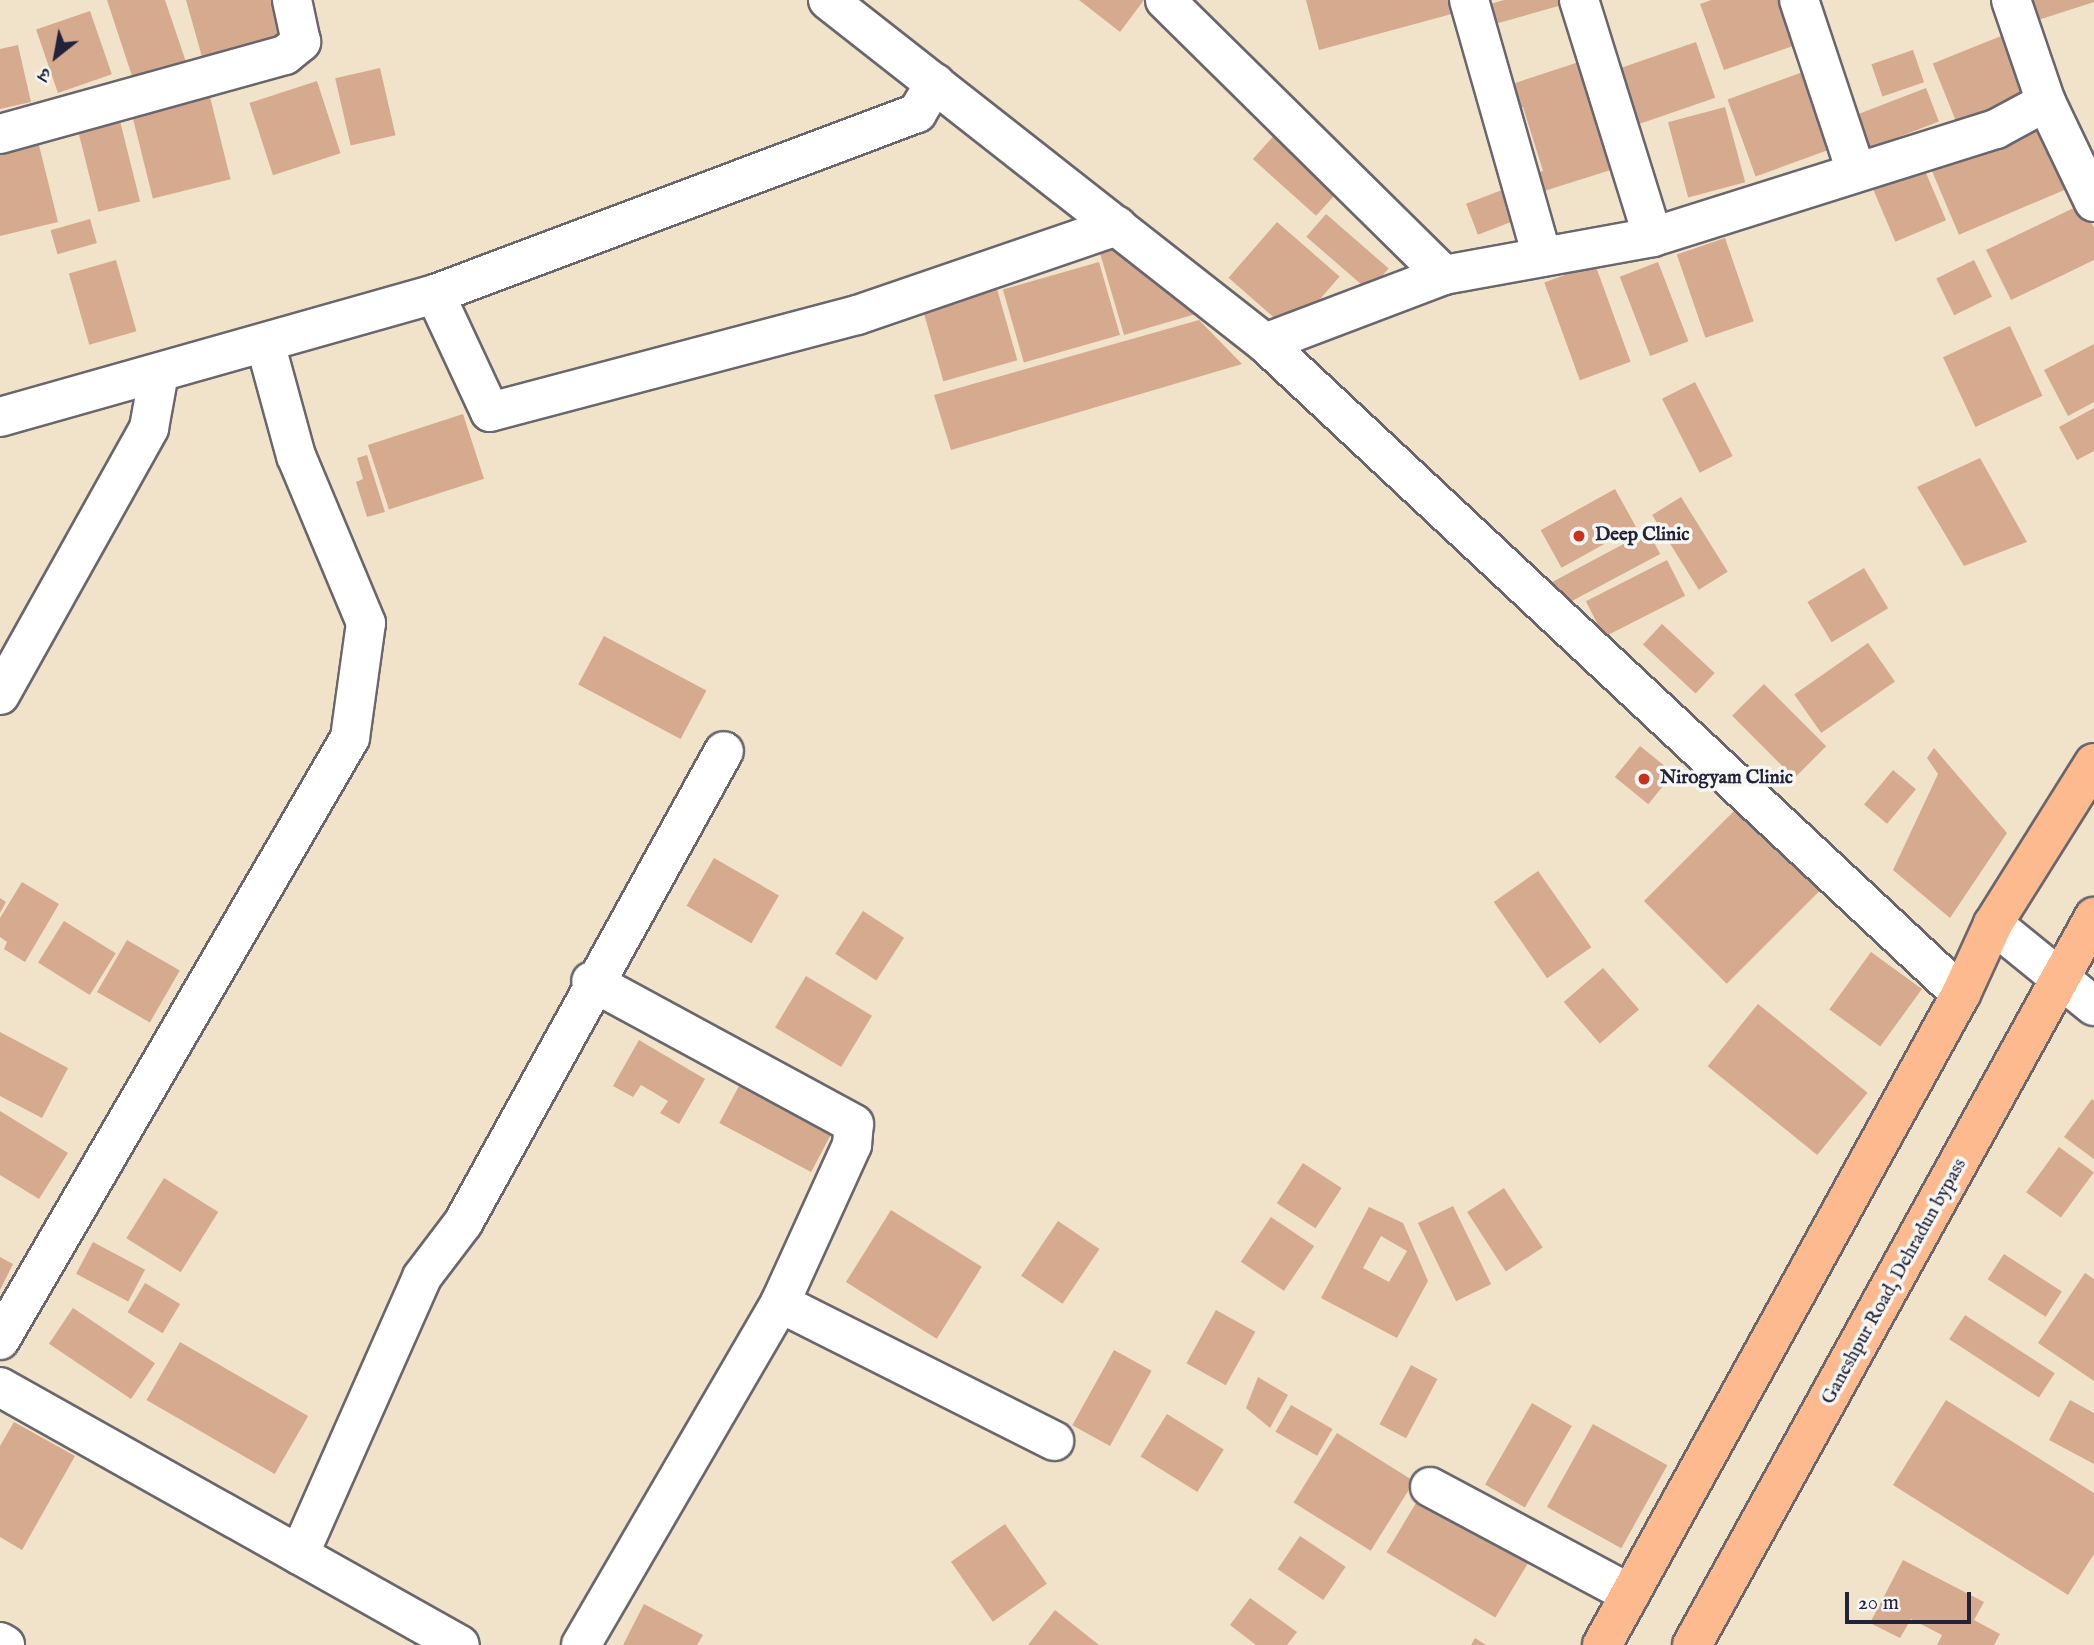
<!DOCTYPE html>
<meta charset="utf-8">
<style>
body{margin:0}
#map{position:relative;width:2094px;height:1645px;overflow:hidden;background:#f1e3c9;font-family:"IM FELL English","Noto Serif Devanagari",serif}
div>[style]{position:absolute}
.building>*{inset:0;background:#d5aa8f;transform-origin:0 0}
.roads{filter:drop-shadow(2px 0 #6a666d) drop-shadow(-2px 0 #6a666d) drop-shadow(0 2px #6a666d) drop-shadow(0 -2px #6a666d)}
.minor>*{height:38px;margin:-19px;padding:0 19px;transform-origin:19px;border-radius:19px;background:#fff}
.major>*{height:38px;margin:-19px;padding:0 19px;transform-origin:19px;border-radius:19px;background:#fcba8e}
.dots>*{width:19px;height:19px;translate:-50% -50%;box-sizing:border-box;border:4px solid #f6f6f2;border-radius:50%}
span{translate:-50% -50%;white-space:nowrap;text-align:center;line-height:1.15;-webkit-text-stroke:7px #f6f6f2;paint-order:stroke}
.poi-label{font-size:19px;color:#22223b;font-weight:700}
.left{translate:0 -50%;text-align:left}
.street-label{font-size:19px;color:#22223b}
.north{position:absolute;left:21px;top:21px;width:70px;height:70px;-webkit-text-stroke:5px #f6f6f2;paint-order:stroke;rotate:211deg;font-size:19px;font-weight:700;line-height:28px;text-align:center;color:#22223b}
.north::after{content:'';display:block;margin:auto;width:24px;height:32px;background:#22223b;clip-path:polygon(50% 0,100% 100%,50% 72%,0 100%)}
.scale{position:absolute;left:1845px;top:1592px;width:126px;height:32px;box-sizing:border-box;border:4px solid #22223b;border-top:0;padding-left:9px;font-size:21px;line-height:24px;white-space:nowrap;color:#22223b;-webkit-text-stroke:5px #f6f6f2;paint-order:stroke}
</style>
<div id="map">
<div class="building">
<div style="clip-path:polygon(107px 0,165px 0,186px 62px,133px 79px)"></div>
<div style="clip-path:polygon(186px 0,285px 0,296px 37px,204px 64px)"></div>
<div style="clip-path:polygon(1079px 0,1144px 0,1120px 32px)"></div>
<div style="clip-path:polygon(1306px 0,1456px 0,1459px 12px,1319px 50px)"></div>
<div style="clip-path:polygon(1504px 0,1568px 0,1569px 3px,1495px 24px,1490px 4px)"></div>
<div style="clip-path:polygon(1711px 0,1792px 0,1807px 41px,1724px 70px,1700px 4px)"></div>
<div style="clip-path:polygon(2025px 0,2094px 0,2094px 2px,2032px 22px)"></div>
<div style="left:90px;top:11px;width:67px;height:57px;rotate:71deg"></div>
<div style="left:2006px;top:34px;width:68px;height:79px;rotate:68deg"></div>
<div style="left:1696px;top:42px;width:59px;height:82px;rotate:71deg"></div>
<div style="clip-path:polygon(18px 45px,31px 102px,0 109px,0 49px)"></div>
<div style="left:1913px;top:50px;width:34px;height:44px;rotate:71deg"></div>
<div style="clip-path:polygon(1582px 61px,1617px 168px,1538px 193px,1532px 174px,1543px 171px,1523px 107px,1508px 112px,1500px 88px)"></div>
<div style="left:380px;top:68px;width:69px;height:46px;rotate:77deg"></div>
<div style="left:1814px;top:68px;width:82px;height:92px;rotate:70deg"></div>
<div style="left:317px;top:81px;width:76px;height:71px;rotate:72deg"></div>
<div style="left:1926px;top:88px;width:36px;height:87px;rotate:69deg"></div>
<div style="left:208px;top:89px;width:93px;height:80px;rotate:76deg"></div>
<div style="left:1725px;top:107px;width:78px;height:59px;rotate:75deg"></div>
<div style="left:119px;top:117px;width:87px;height:43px;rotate:76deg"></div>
<div style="left:2040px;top:121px;width:73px;height:119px;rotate:67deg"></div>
<div style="left:1279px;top:130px;width:85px;height:39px;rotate:42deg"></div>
<div style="clip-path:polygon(36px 133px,58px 222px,0 236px,0 141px)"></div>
<div style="left:1923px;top:166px;width:59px;height:55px;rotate:67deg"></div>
<div style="left:1523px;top:182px;width:33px;height:61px;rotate:69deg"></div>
<div style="clip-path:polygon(2082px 204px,2094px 228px,2094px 260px,2011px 300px,1986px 250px)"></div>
<div style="left:1326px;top:214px;width:83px;height:30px;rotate:41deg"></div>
<div style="left:90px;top:219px;width:25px;height:41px;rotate:74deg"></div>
<div style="left:1277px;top:222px;width:83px;height:74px;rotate:41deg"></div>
<div style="clip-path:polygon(1117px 234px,1206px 311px,1124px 335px,1097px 243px)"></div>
<div style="left:1725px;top:238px;width:88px;height:51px;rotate:71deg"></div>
<div style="left:116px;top:260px;width:74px;height:49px;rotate:74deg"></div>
<div style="left:1974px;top:260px;width:41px;height:42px;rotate:64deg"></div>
<div style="left:1099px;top:262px;width:76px;height:100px;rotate:74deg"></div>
<div style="left:1658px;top:262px;width:85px;height:41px;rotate:69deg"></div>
<div style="left:1595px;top:264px;width:104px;height:54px;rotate:70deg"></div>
<div style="left:997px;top:289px;width:74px;height:77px;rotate:74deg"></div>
<div style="clip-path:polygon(1199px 320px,1242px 364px,951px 450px,934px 395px)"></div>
<div style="left:2010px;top:326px;width:77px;height:74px;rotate:65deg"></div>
<div style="clip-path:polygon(2094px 344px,2094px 402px,2068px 416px,2044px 370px)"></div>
<div style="left:1695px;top:382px;width:83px;height:37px;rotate:63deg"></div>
<div style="clip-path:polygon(2094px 408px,2094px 451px,2077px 460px,2059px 427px)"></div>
<div style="left:463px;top:414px;width:68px;height:100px;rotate:72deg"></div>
<div style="clip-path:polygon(367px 455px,385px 512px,367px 517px,356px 482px,363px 479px,357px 458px)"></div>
<div style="clip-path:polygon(1980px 458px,2027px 542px,1964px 566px,1917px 487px)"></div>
<div style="left:1615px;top:489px;width:43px;height:85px;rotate:61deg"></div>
<div style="left:1681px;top:497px;width:88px;height:34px;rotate:58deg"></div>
<div style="left:1648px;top:531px;width:26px;height:109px;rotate:62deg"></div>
<div style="left:1667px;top:560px;width:40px;height:91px;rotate:63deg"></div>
<div style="left:1864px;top:568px;width:47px;height:66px;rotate:59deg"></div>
<div style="left:1662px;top:624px;width:72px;height:28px;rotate:43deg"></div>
<div style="left:604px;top:636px;width:116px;height:55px;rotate:28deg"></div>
<div style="left:1868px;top:643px;width:47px;height:90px;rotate:55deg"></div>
<div style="left:1764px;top:684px;width:88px;height:45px;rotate:45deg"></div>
<div style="left:1640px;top:746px;width:43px;height:40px;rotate:39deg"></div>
<div style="clip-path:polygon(1934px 748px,2007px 833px,1950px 918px,1893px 870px,1938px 774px,1927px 758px)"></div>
<div style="left:1893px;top:770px;width:30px;height:45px;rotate:40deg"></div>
<div style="left:1738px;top:807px;width:117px;height:133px;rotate:45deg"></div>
<div style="left:714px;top:858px;width:75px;height:55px;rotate:30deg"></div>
<div style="left:1538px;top:871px;width:93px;height:54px;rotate:55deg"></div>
<div style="clip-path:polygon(22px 882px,59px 904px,25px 962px,4px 949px,7px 942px,0 937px,0 918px)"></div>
<div style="clip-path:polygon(0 898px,6px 902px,0 913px)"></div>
<div style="left:863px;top:911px;width:49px;height:51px;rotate:33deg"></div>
<div style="left:64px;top:921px;width:61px;height:49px;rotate:32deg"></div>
<div style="left:127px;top:940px;width:61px;height:60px;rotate:30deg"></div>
<div style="left:1871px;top:952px;width:63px;height:71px;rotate:36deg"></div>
<div style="left:1603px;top:968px;width:55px;height:52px;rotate:49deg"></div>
<div style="left:806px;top:976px;width:77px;height:60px;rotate:31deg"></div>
<div style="left:1758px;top:1004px;width:141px;height:80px;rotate:39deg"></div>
<div style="clip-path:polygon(0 1032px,68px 1068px,42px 1118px,0 1096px)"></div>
<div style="clip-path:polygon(639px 1040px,705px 1079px,679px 1124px,660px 1113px,668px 1101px,641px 1085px,633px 1097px,613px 1086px)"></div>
<div style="left:739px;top:1086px;width:104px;height:42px;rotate:28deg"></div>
<div style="clip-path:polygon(2092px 1099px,2094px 1101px,2094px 1159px,2064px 1137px)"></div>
<div style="clip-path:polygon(0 1111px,68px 1153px,39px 1199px,0 1175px)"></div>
<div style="left:2059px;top:1147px;width:43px;height:56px;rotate:36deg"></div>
<div style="left:1303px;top:1163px;width:46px;height:48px;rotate:33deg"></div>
<div style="left:164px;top:1178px;width:64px;height:71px;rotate:32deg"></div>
<div style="left:1504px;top:1188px;width:71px;height:44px;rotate:57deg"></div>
<div style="left:1453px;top:1206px;width:87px;height:39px;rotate:64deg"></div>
<div style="clip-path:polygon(evenodd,1369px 1207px,1403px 1223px,1428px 1281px,1397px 1338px,1321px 1298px,1369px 1207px,1381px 1236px,1407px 1251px,1389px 1282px,1363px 1268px,1381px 1236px)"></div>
<div style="left:891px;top:1210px;width:107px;height:85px;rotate:32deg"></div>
<div style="left:1271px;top:1217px;width:52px;height:54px;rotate:34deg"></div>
<div style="left:1058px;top:1221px;width:50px;height:66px;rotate:34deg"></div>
<div style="left:93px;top:1242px;width:59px;height:36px;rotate:28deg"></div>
<div style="left:2004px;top:1254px;width:69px;height:30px;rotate:33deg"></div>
<div style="clip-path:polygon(0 1257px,13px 1264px,0 1290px)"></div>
<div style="clip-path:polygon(2085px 1273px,2094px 1279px,2094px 1381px,2038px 1343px)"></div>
<div style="left:145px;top:1283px;width:41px;height:34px;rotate:31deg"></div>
<div style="left:73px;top:1308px;width:99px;height:43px;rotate:34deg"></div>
<div style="left:1216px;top:1310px;width:45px;height:61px;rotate:29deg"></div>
<div style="left:1965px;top:1315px;width:107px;height:29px;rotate:33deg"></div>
<div style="left:180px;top:1342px;width:148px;height:67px;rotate:30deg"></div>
<div style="left:1114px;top:1350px;width:43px;height:86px;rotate:29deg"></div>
<div style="left:1411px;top:1365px;width:30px;height:67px;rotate:28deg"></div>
<div style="clip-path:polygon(1258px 1377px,1288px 1395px,1270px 1428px,1246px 1408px)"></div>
<div style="clip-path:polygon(1946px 1400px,2094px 1493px,2094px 1554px,2068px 1595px,1893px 1485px)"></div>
<div style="clip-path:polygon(2070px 1400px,2094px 1413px,2094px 1464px,2049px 1440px)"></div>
<div style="left:1532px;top:1403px;width:46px;height:94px;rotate:30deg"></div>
<div style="left:1291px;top:1405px;width:48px;height:31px;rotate:30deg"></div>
<div style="left:1167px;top:1414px;width:67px;height:50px;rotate:32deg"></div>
<div style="clip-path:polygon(14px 1422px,75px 1456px,22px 1550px,0 1537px,0 1446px)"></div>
<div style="left:1593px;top:1424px;width:85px;height:95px;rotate:29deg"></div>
<div style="left:1337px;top:1433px;width:91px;height:82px;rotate:32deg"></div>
<div style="left:1422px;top:1493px;width:127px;height:69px;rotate:31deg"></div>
<div style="left:1005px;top:1524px;width:73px;height:66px;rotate:55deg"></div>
<div style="left:1300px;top:1536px;width:55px;height:40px;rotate:34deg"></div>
<div style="clip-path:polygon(1903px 1560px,1984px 1602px,1974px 1620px,2000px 1634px,1994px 1645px,1937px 1645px,1942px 1635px,1911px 1619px,1900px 1638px,1870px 1623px)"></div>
<div style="clip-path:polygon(1250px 1598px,1297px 1632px,1287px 1645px,1256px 1645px,1230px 1625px)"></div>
<div style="clip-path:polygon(644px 1604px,703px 1635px,697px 1645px,623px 1645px)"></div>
<div style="clip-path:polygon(1055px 1610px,1099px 1645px,1028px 1645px)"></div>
<div style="clip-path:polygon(1475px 1638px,1486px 1645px,1471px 1645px)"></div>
</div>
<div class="roads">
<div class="minor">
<div style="left:828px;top:0;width:556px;rotate:38.13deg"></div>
<div style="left:1265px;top:343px;width:953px;rotate:43.09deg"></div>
<div style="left:1165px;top:0;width:392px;rotate:44.6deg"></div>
<div style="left:1444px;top:275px;width:212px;rotate:-10.3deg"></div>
<div style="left:1653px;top:237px;width:360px;rotate:-17.5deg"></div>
<div style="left:1996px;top:129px;width:57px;rotate:-28.4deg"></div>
<div style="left:1469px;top:0;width:267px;rotate:74.1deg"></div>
<div style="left:1579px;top:0;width:248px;rotate:72.7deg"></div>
<div style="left:1799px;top:0;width:180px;rotate:71.6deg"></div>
<div style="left:2011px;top:0;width:108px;rotate:71.1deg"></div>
<div style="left:2046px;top:102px;width:111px;rotate:64.4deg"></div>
<div style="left:0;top:134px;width:296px;rotate:-15.5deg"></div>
<div style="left:285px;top:55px;width:21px;rotate:-39deg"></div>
<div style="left:301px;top:42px;width:43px;rotate:-102.1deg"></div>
<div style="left:435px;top:294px;width:515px;rotate:-20.58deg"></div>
<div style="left:917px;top:113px;width:35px;rotate:-59deg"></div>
<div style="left:1265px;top:343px;width:191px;rotate:-20.8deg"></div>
<div style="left:0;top:417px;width:452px;rotate:-15.8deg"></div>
<div style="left:435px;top:294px;width:130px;rotate:65deg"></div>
<div style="left:490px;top:412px;width:380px;rotate:-14.8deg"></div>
<div style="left:857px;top:315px;width:275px;rotate:-18.9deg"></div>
<div style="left:0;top:695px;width:306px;rotate:-60.8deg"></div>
<div style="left:149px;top:428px;width:56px;rotate:-79.7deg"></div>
<div style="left:1993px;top:924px;width:130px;rotate:39.1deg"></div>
<div style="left:780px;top:1303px;width:307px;rotate:26.7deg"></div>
<div style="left:0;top:1340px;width:696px;rotate:-59.83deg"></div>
<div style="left:350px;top:738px;width:116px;rotate:-82.1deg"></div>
<div style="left:366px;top:623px;width:181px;rotate:-112.7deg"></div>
<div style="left:296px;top:456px;width:117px;rotate:-105.3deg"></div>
<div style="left:0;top:1387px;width:527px;rotate:29.29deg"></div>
<div style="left:1430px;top:1487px;width:227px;rotate:28.1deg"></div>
<div style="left:299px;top:1555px;width:304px;rotate:-66.1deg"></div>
<div style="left:422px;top:1277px;width:68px;rotate:-52.8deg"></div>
<div style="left:463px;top:1223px;width:539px;rotate:-61.06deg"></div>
<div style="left:0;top:1642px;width:6px;rotate:31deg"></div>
<div style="left:581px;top:1645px;width:396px;rotate:-59.8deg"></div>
<div style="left:780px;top:1303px;width:174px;rotate:-65.5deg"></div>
<div style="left:852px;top:1145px;width:21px;rotate:-85deg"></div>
<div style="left:854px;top:1124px;width:299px;rotate:-151.5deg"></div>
</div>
<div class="major">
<div style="left:1602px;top:1645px;width:743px;rotate:-61.13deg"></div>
<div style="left:1961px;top:994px;width:77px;rotate:-65.4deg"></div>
<div style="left:1993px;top:924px;width:190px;rotate:-57.9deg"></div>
<div style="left:1692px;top:1645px;width:832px;rotate:-61.09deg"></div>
</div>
</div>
<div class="dots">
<div style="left:1579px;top:536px;background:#c8321e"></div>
<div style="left:1644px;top:779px;background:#c8321e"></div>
</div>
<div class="poi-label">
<span class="left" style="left:1595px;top:536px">Deep Clinic</span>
<span class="left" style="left:1660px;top:779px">Nirogyam Clinic</span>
</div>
<div class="street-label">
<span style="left:1895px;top:1282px;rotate:-61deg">Ganeshpur Road, Dehradun bypass</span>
</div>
<div class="north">उ</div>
<div class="scale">20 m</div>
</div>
